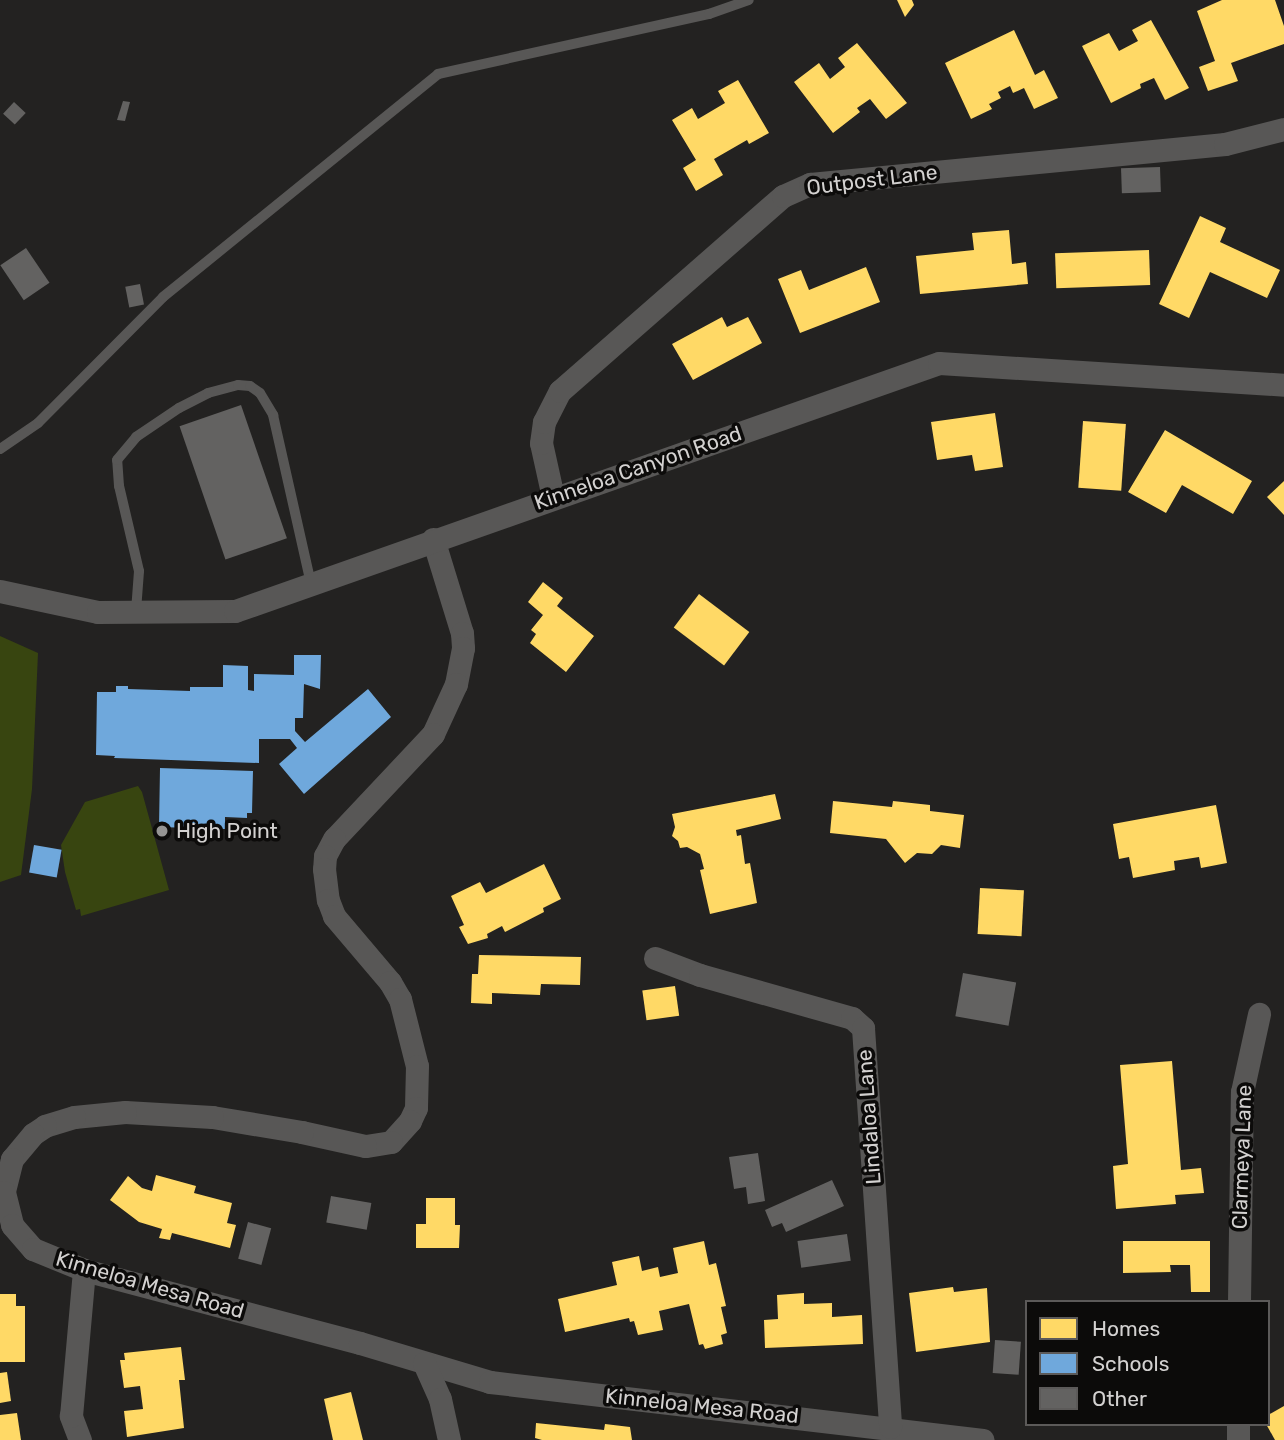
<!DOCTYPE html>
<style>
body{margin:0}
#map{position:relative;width:1284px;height:1440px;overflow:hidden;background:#232221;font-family:Rubik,sans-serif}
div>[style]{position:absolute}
.green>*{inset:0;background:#384510}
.homes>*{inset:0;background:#ffd966;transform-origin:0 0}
.schools>*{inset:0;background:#6fa8dc;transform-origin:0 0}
.building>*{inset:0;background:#636261;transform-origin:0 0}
.lane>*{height:10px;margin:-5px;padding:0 5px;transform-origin:5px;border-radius:5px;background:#585756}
.street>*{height:23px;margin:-11.5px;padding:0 11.5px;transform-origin:11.5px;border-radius:11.5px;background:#585756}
.dots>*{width:19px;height:19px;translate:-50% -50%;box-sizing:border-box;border:4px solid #0c0b0a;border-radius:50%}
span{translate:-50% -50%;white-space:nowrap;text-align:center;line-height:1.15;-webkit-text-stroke:7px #0c0b0a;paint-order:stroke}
.street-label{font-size:21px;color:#d3d1d0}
.poi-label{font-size:21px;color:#d3d1d0}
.left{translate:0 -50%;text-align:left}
.legend{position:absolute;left:1025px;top:1300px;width:245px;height:126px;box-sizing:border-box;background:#0c0b0a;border:2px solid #5c5a59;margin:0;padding:9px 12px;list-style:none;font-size:21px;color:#d3d1d0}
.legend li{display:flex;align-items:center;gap:14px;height:35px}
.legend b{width:35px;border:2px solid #5c5a59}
</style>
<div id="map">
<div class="green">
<div style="clip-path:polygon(0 636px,38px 653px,32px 789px,21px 875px,0 882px)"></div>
<div style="clip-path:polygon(138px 786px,142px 792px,169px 890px,81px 916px,80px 909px,76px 910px,65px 872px,61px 845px,85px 802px)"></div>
</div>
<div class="homes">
<div style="clip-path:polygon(897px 0,912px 0,914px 5px,905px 17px)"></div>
<div style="clip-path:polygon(1222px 0,1275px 0,1284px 26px,1284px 44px,1231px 63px,1238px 81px,1208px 91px,1199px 67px,1215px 61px,1197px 11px)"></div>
<div style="clip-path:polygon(1151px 20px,1189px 88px,1165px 100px,1154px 78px,1140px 84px,1141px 88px,1111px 103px,1082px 46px,1109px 33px,1119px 51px,1138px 41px,1132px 30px)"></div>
<div style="clip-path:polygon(1014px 30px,1035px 75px,1044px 70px,1058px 98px,1034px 109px,1024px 88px,1013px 93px,1010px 86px,998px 92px,1001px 98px,989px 104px,992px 109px,971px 119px,945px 63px)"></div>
<div style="clip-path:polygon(857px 43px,907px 103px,886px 119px,870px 99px,857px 108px,860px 112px,833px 133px,794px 82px,819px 63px,830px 79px,845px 67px,838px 58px)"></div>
<div style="clip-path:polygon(738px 80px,769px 133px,749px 144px,747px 140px,714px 159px,723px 175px,696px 191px,683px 168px,696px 160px,672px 120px,692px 108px,698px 119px,725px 103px,718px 91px)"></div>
<div style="clip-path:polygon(1200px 216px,1226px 228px,1220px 242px,1280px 270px,1267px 298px,1210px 272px,1189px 318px,1159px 304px)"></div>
<div style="clip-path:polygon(1009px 230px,1012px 264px,1026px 262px,1028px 284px,920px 294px,916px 256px,974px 250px,972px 233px)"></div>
<div style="left:1149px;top:250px;width:35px;height:94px;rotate:88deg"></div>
<div style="clip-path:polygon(866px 267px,880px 302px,800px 333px,778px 279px,801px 270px,809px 290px)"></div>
<div style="clip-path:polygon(722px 317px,727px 327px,748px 317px,762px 343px,693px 380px,672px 344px)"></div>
<div style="clip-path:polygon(995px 413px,1003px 467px,975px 471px,972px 455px,937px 460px,931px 422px)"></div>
<div style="left:1083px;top:421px;width:43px;height:67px;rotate:4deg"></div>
<div style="clip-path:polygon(1165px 430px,1252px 481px,1233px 514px,1182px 485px,1166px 513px,1128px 492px)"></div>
<div style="clip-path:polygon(1284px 481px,1284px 515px,1267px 497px)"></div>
<div style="clip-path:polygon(543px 582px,563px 598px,557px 606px,594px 636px,566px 672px,530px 643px,536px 634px,531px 630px,543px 615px,528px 602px)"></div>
<div style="left:699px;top:594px;width:63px;height:42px;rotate:37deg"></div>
<div style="clip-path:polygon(775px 794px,781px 819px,736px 830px,737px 836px,741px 835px,745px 864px,750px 863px,757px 903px,710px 914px,700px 870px,704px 869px,700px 854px,687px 847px,680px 848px,678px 841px,672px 836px,675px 827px,672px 814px)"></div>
<div style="clip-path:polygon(833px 801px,892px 807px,893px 801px,930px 805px,930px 811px,964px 815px,960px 848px,941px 845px,932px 854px,917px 853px,905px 863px,886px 839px,830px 833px)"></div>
<div style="clip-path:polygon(1216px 805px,1227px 863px,1201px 868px,1199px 857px,1174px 861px,1175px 870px,1133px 878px,1129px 857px,1119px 859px,1113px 824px)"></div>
<div style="clip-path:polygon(544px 864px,561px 899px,543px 908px,544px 912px,505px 932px,502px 926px,487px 934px,488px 938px,468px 944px,459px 927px,464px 925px,451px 896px,480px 882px,486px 893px)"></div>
<div style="left:980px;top:888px;width:44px;height:46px;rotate:3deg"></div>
<div style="clip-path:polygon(479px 955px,581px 957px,580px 985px,541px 984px,540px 995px,492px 993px,492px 1004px,471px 1003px,472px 974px,478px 974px)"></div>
<div style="left:675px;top:986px;width:30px;height:33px;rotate:82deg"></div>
<div style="clip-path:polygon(1172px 1061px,1181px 1170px,1201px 1168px,1204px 1193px,1175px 1195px,1176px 1204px,1116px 1209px,1113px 1166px,1128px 1164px,1120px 1065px)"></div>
<div style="clip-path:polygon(156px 1175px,196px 1186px,194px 1193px,232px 1203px,227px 1223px,236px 1225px,230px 1248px,172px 1233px,170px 1240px,159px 1238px,162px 1229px,139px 1222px,110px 1200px,128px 1176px,142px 1188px,152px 1191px)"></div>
<div style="clip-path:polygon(426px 1198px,455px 1198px,455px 1225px,460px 1225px,459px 1248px,416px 1248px,416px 1224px,426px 1224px)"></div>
<div style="clip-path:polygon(704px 1241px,709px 1265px,716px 1263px,726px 1306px,721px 1307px,727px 1333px,721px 1335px,723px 1344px,705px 1349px,703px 1344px,699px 1345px,689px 1304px,659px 1311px,663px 1330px,638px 1335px,634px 1321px,630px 1322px,629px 1318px,565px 1332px,558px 1299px,617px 1285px,612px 1262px,639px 1256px,642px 1271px,658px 1267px,660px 1277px,678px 1273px,673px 1248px)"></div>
<div style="clip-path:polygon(1123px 1241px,1210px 1241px,1210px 1292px,1191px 1292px,1190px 1265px,1170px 1265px,1171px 1272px,1123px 1273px)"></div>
<div style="clip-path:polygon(953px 1287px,954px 1292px,987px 1288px,990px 1342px,916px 1352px,909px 1293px)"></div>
<div style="clip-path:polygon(804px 1293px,804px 1304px,832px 1303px,832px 1317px,862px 1315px,863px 1344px,765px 1348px,764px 1320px,778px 1319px,777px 1295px)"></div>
<div style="clip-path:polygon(0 1294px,16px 1294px,16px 1306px,25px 1306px,25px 1362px,0 1362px)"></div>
<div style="clip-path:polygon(181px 1347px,185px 1380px,179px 1380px,184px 1428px,127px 1437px,124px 1411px,143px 1409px,140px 1386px,124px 1388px,120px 1360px,125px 1360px,124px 1353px)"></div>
<div style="clip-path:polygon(7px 1372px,11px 1401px,0 1403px,0 1373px)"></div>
<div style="clip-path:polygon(351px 1392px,363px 1440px,333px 1440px,324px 1399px)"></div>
<div style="clip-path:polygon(1284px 1406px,1284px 1440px,1275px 1440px,1266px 1424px,1268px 1415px)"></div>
<div style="clip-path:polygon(17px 1413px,21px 1440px,0 1440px,0 1415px)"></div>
<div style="clip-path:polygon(536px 1423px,604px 1430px,605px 1424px,630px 1427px,632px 1440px,542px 1440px,535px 1438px)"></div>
</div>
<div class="schools">
<div style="clip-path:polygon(294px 655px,321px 655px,320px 689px,304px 684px,303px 718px,295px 718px,295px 731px,305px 742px,368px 689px,391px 717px,304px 794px,279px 764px,297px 748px,290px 739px,259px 739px,259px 763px,114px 758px,115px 756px,96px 755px,97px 692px,116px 692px,116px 686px,128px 686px,128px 689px,190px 691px,190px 687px,223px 687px,223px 665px,248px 666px,248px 690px,254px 691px,254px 674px,294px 675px)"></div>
<div style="clip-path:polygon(160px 768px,253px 771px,252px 813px,247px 813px,247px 818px,225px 817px,225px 829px,159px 827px)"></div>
<div style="left:34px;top:845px;width:28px;height:28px;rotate:10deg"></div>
</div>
<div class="building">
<div style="clip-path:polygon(123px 101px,130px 102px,125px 121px,117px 120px)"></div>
<div style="left:14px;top:102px;width:16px;height:16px;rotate:43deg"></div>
<div style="left:1160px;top:167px;width:25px;height:39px;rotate:88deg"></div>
<div style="left:26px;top:248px;width:42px;height:31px;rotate:56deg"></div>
<div style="left:140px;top:284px;width:21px;height:15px;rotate:79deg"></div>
<div style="left:241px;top:405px;width:141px;height:65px;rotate:71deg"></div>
<div style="left:963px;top:973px;width:54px;height:44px;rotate:10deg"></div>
<div style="clip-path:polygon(758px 1153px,765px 1201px,748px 1204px,746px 1187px,734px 1189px,729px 1157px)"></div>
<div style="clip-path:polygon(832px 1180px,844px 1206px,786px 1232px,782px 1223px,772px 1227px,765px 1210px)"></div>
<div style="left:331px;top:1196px;width:41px;height:27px;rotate:10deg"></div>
<div style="left:248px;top:1222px;width:24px;height:38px;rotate:15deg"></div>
<div style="left:847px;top:1234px;width:27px;height:50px;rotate:82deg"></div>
<div style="left:995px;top:1340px;width:26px;height:33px;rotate:4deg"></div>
</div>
<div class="lane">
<div style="left:0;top:449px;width:46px;rotate:-34.4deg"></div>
<div style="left:38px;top:423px;width:177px;rotate:-45.2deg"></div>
<div style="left:163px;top:297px;width:354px;rotate:-39deg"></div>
<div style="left:438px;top:74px;width:278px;rotate:-12.5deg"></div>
<div style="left:709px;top:14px;width:42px;rotate:-19.3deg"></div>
<div style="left:136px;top:611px;width:40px;rotate:-85.7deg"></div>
<div style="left:139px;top:571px;width:87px;rotate:-103.2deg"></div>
<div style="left:119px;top:486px;width:26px;rotate:-94deg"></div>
<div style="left:117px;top:460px;width:30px;rotate:-50deg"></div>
<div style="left:136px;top:437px;width:52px;rotate:-34deg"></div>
<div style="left:179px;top:408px;width:33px;rotate:-27deg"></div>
<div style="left:208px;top:393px;width:31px;rotate:-15deg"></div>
<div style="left:238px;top:385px;width:12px;rotate:5deg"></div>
<div style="left:250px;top:386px;width:12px;rotate:35deg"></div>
<div style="left:260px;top:393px;width:26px;rotate:59deg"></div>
<div style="left:273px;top:415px;width:172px;rotate:77.3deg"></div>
</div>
<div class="street">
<div style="left:553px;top:497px;width:55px;rotate:-102.5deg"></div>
<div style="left:541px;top:443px;width:21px;rotate:-82deg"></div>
<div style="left:544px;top:422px;width:35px;rotate:-63deg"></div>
<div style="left:560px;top:391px;width:296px;rotate:-41.2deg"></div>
<div style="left:783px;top:196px;width:30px;rotate:-24deg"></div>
<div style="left:810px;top:184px;width:417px;rotate:-5.5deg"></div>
<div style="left:1225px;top:144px;width:61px;rotate:-14.3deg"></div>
<div style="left:433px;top:539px;width:98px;rotate:72.9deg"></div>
<div style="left:462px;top:633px;width:15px;rotate:86deg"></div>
<div style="left:463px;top:648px;width:37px;rotate:101deg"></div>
<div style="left:456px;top:684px;width:55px;rotate:114.7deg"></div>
<div style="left:433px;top:734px;width:144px;rotate:133.3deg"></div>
<div style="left:334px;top:839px;width:19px;rotate:118deg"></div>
<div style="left:325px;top:856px;width:13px;rotate:94deg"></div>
<div style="left:324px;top:869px;width:31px;rotate:83deg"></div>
<div style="left:328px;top:900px;width:17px;rotate:69deg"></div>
<div style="left:334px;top:916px;width:87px;rotate:49.7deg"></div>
<div style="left:390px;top:982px;width:20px;rotate:60deg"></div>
<div style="left:400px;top:999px;width:69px;rotate:75.8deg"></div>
<div style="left:417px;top:1066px;width:42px;rotate:91.4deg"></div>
<div style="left:416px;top:1108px;width:14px;rotate:115deg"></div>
<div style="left:410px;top:1121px;width:28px;rotate:132deg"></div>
<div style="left:391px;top:1142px;width:26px;rotate:171deg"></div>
<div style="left:365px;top:1146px;width:65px;rotate:-167.5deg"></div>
<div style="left:302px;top:1132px;width:91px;rotate:-170.5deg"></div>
<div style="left:212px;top:1117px;width:87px;rotate:-176.7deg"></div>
<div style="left:125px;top:1112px;width:51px;rotate:174.4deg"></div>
<div style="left:74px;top:1117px;width:30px;rotate:163deg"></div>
<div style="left:45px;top:1126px;width:14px;rotate:146deg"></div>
<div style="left:33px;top:1134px;width:33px;rotate:130deg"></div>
<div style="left:12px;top:1159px;width:34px;rotate:104deg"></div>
<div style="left:4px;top:1192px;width:34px;rotate:76deg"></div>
<div style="left:12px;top:1225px;width:32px;rotate:49deg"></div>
<div style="left:33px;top:1249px;width:55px;rotate:22.4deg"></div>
<div style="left:84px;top:1270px;width:285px;rotate:14.8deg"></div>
<div style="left:360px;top:1343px;width:136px;rotate:16.7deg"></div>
<div style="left:490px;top:1382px;width:496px;rotate:6.7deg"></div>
<div style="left:0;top:591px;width:100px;rotate:12.1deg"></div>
<div style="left:98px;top:612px;width:137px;rotate:-0.4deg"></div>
<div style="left:235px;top:611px;width:746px;rotate:-19.41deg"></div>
<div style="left:939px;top:363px;width:346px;rotate:3.6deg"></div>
<div style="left:655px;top:958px;width:48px;rotate:20.7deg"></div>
<div style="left:700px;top:975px;width:158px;rotate:15.8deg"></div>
<div style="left:852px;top:1018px;width:15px;rotate:42deg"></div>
<div style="left:863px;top:1028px;width:400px;rotate:86.1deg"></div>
<div style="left:1239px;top:1302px;width:210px;rotate:-89.2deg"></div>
<div style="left:1242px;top:1092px;width:80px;rotate:-77.7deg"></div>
<div style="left:424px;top:1363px;width:39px;rotate:66deg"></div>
<div style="left:440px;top:1399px;width:42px;rotate:77.6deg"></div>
<div style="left:80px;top:1440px;width:26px;rotate:-111deg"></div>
<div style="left:71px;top:1416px;width:147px;rotate:-84.9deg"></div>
<div style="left:1238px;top:1440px;width:16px;rotate:-90deg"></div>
</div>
<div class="dots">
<div style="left:162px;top:831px;background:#959493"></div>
</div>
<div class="street-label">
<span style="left:872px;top:180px;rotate:-7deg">Outpost Lane</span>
<span style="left:638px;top:468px;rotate:-19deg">Kinneloa Canyon Road</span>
<span style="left:869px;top:1117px;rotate:-94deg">Lindaloa Lane</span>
<span style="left:1242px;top:1157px;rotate:-88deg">Clarmeya Lane</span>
<span style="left:150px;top:1285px;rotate:16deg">Kinneloa Mesa Road</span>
<span style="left:702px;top:1406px;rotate:6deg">Kinneloa Mesa Road</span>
</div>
<div class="poi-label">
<span class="left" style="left:176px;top:831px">High Point</span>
</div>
<ul class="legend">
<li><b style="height:19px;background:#ffd966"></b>Homes</li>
<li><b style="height:19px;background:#6fa8dc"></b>Schools</li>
<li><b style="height:19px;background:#636261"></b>Other</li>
</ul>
</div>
